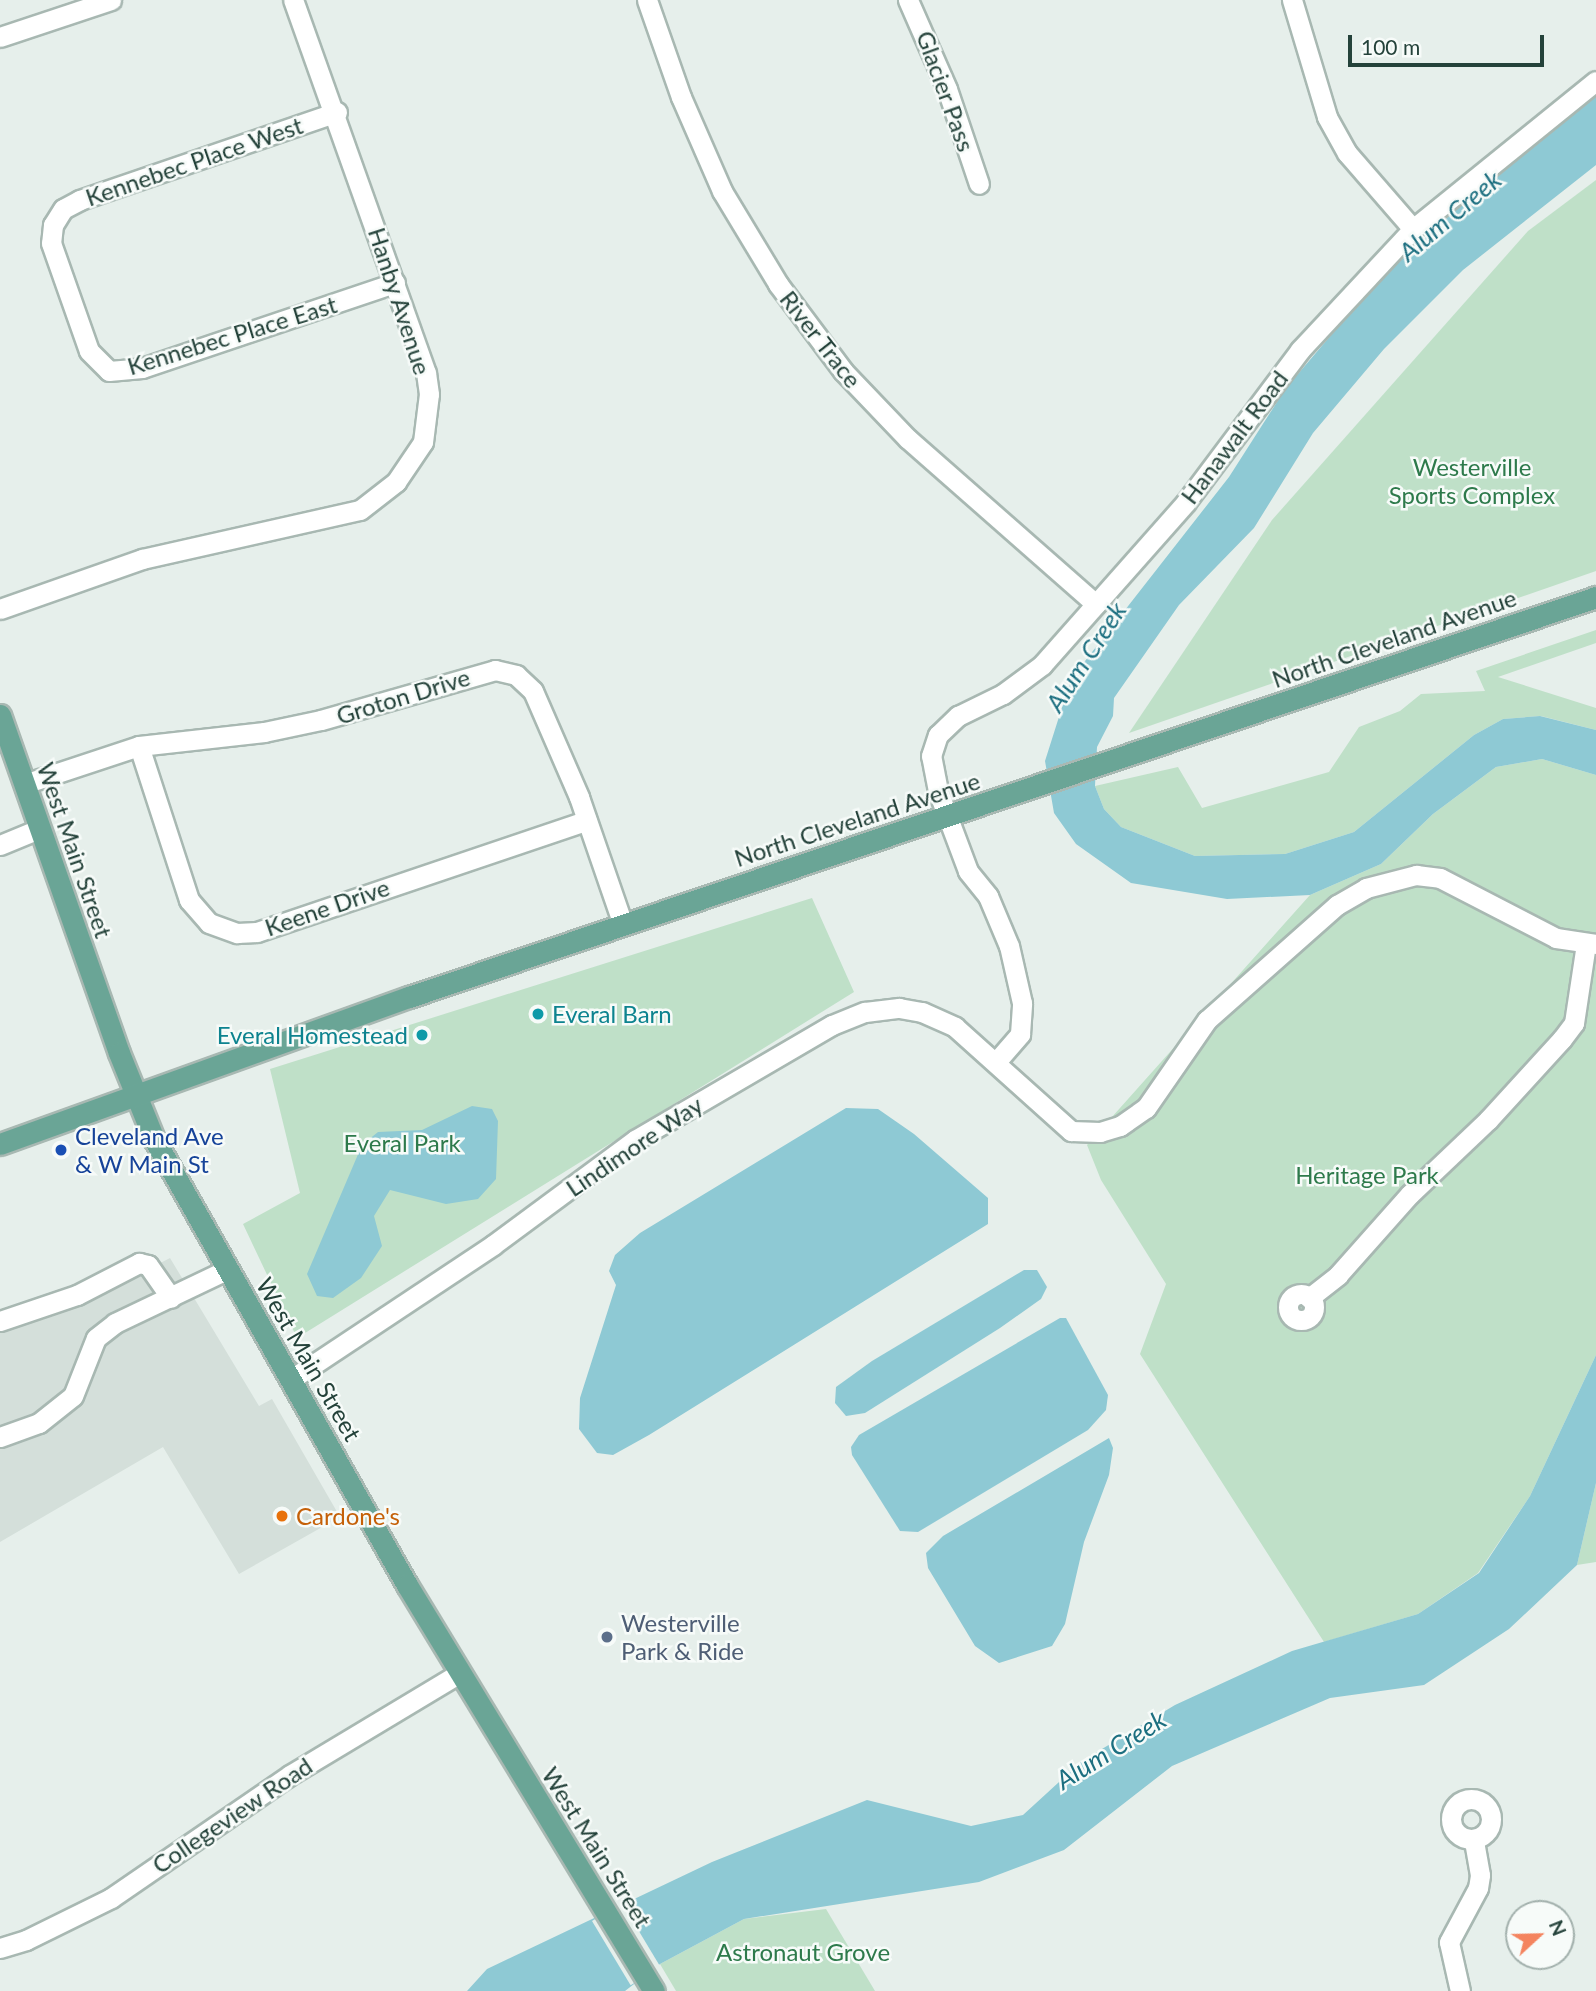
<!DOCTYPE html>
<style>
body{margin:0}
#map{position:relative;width:1596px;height:1991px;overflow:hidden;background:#e6efeb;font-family:Lato,sans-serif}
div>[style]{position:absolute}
.built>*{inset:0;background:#d4dfda}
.green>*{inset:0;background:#bfe0c8}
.water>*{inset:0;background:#8ec9d4}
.pier>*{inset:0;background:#e6efeb;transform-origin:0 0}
.roads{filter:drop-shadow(2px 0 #a8b8b2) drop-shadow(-2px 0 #a8b8b2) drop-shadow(0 2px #a8b8b2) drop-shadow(0 -2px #a8b8b2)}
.minor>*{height:19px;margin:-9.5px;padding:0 9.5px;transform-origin:9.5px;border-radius:9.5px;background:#fff}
.minor>.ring{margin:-9.5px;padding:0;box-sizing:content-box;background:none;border:19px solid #fff;border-radius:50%}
.major>*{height:21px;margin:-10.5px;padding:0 10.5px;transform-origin:10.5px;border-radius:10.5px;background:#6aa596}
.dots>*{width:19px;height:19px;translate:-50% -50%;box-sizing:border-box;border:4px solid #f7fbf9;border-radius:50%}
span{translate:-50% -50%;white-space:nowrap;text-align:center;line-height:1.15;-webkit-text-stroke:5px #f7fbf9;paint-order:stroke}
.street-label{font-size:24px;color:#24423a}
.park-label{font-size:24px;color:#2d7a4b}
.culture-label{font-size:24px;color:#0d838f}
.left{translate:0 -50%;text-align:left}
.right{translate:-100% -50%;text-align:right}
.transit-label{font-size:24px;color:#164399}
.food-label{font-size:24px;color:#c56008}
.service-label{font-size:24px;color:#4e5e75}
.water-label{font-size:26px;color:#1c6f80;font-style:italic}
.north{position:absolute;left:1505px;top:1900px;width:70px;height:70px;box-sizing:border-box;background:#f7fbf9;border:2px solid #a3b1ad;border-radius:50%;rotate:68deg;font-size:19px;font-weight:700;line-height:28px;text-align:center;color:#24423a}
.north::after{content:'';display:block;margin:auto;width:24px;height:32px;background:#f4845f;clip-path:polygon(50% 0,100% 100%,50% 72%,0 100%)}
.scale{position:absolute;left:1348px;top:35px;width:196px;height:32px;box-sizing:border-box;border:4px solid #24423a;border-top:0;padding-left:9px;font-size:21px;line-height:24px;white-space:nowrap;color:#24423a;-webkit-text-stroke:5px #f7fbf9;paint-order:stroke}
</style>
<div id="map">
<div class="built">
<div style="clip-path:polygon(170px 1258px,259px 1406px,272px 1399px,340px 1517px,239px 1574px,163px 1447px,0 1542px,0 1331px,99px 1295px)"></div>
</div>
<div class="green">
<div style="clip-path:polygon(1596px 180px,1596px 571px,1129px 733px,1272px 520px,1528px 231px)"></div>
<div style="clip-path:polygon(1596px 630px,1596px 643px,1498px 677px,1596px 708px,1596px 730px,1541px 716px,1503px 719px,1474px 735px,1354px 832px,1285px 854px,1195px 856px,1121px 827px,1104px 809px,1095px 786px,1178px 767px,1202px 808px,1329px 772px,1359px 727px,1400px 711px,1421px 694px,1485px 691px,1476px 671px)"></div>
<div style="clip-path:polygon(1542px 759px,1596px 775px,1596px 1355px,1530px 1496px,1478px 1573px,1418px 1614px,1324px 1642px,1140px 1354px,1166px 1284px,1101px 1180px,1087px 1145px,1310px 895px,1381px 864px,1433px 814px,1496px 767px)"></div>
<div style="clip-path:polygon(812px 898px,854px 992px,297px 1338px,243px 1224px,300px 1193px,270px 1069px)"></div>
<div style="clip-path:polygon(1596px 1483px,1596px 1562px,1577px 1565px)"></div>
<div style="clip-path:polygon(826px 1909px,875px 1991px,676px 1991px,660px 1964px,744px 1919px)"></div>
</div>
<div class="water">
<div style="clip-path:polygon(1596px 96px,1596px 165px,1463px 270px,1384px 349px,1313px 433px,1254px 528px,1179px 605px,1114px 698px,1113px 716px,1097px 747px,1095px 786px,1104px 809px,1121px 827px,1195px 856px,1285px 854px,1354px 832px,1474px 735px,1503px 719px,1540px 716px,1596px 730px,1596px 775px,1542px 759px,1496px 767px,1433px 814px,1381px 864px,1310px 895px,1227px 899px,1131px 883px,1076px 844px,1054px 813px,1045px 761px,1071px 679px,1229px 477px,1286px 388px,1372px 287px,1466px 200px)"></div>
<div style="clip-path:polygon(472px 1106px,492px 1109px,498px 1121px,496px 1179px,478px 1199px,446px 1204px,390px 1190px,374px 1216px,382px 1246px,361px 1278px,333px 1298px,317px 1296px,307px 1274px,362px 1145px,378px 1132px,422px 1130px)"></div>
<div style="clip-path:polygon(846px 1108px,878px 1109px,914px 1134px,988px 1198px,988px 1224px,649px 1435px,613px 1455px,597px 1453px,579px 1429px,580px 1398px,616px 1285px,609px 1271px,615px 1255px,640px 1233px)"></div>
<div style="clip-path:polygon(1024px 1270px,1037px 1270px,1047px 1287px,1041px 1299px,1000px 1328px,865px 1413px,846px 1416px,835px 1403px,836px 1387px,872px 1361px)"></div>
<div style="clip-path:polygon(1060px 1318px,1066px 1318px,1108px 1395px,1106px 1410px,1088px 1430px,918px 1532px,900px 1531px,852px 1455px,851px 1447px,859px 1435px)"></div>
<div style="clip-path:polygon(1596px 1355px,1596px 1483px,1577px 1565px,1509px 1629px,1424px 1685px,1330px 1698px,1172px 1766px,1064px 1850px,979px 1882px,744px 1919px,660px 1964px,625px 1991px,467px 1991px,487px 1969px,712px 1862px,867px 1800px,971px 1826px,1023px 1815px,1082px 1761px,1175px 1705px,1292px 1651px,1418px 1614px,1479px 1573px,1530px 1496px)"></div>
<div style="clip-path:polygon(1109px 1438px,1113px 1448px,1109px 1475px,1084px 1542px,1065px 1624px,1052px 1646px,999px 1663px,975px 1646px,928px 1568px,926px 1553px,943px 1536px)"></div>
</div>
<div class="pier">
<div style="left:622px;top:1903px;width:75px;height:35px;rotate:59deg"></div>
</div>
<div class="roads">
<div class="minor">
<div style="left:647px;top:0;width:103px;rotate:70.7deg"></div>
<div style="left:681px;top:97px;width:103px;rotate:66.4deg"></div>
<div style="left:722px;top:191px;width:109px;rotate:58.9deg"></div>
<div style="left:778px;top:284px;width:109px;rotate:53.2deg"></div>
<div style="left:843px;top:371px;width:94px;rotate:46.3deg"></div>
<div style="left:908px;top:439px;width:250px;rotate:41.3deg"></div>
<div style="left:908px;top:0;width:97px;rotate:66.3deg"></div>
<div style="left:947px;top:89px;width:100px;rotate:71.4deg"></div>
<div style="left:1292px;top:0;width:122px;rotate:73.3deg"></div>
<div style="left:1327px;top:117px;width:41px;rotate:60.9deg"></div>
<div style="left:1347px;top:153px;width:101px;rotate:49deg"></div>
<div style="left:0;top:37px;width:117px;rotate:-18.4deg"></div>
<div style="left:337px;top:112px;width:272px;rotate:161.1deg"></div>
<div style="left:80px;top:200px;width:19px;rotate:152deg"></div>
<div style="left:63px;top:209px;width:19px;rotate:122deg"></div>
<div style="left:53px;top:225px;width:18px;rotate:96deg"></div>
<div style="left:51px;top:243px;width:114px;rotate:70.6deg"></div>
<div style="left:89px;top:351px;width:28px;rotate:45deg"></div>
<div style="left:109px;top:371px;width:33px;rotate:-5deg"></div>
<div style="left:142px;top:368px;width:267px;rotate:-18.6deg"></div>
<div style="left:0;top:609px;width:151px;rotate:-19.4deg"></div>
<div style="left:142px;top:559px;width:223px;rotate:-12.7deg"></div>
<div style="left:360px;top:510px;width:46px;rotate:-37.9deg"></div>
<div style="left:396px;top:482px;width:48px;rotate:-56deg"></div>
<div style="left:423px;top:442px;width:48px;rotate:-82.9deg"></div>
<div style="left:429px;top:394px;width:21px;rotate:-98deg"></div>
<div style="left:426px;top:373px;width:396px;rotate:-109.6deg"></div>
<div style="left:139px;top:746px;width:162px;rotate:72deg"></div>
<div style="left:189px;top:900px;width:30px;rotate:49deg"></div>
<div style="left:209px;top:923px;width:30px;rotate:20deg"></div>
<div style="left:237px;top:933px;width:20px;rotate:-3deg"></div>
<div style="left:257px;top:932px;width:348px;rotate:-18.7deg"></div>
<div style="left:24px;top:784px;width:121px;rotate:-18.3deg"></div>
<div style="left:139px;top:746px;width:126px;rotate:-6.4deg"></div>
<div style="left:264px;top:732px;width:58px;rotate:-11.9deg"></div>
<div style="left:321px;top:720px;width:181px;rotate:-16deg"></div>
<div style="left:495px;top:670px;width:22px;rotate:13deg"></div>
<div style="left:516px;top:675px;width:23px;rotate:43deg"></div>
<div style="left:533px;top:691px;width:116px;rotate:66.5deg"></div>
<div style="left:579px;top:797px;width:135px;rotate:71deg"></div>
<div style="left:0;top:845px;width:42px;rotate:-22.3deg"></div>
<div style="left:996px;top:1062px;width:37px;rotate:-49deg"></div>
<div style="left:1020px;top:1034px;width:31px;rotate:-86deg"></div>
<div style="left:1022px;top:1003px;width:58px;rotate:-102.8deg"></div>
<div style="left:1009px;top:946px;width:54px;rotate:-112.8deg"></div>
<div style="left:988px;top:896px;width:32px;rotate:-129deg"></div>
<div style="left:968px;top:871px;width:85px;rotate:-110.6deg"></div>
<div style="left:938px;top:791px;width:36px;rotate:-101deg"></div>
<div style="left:931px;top:756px;width:22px;rotate:-72deg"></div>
<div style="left:938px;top:735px;width:28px;rotate:-44deg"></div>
<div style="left:958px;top:716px;width:50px;rotate:-26.1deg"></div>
<div style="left:1003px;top:694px;width:49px;rotate:-36.6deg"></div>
<div style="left:1042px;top:665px;width:217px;rotate:-48.5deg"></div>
<div style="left:1186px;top:502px;width:190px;rotate:-53.1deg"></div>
<div style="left:1300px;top:350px;width:166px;rotate:-47deg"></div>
<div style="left:1413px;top:229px;width:235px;rotate:-39deg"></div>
<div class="ring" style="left:1288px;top:1294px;width:7px;height:7px"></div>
<div style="left:1309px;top:1298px;width:37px;rotate:-38deg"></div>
<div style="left:1338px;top:1275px;width:108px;rotate:-48.4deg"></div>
<div style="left:1410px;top:1194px;width:108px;rotate:-43.5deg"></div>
<div style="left:1488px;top:1120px;width:110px;rotate:-47.6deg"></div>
<div style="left:1562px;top:1039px;width:20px;rotate:-53deg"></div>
<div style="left:1574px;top:1023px;width:80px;rotate:-81.4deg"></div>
<div style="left:0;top:1321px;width:81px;rotate:-18.7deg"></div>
<div style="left:77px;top:1295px;width:70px;rotate:-27.3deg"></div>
<div style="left:139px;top:1263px;width:9px;rotate:13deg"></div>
<div style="left:148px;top:1265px;width:40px;rotate:55.1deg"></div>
<div style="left:290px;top:1380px;width:244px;rotate:-33.6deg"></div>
<div style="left:493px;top:1245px;width:177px;rotate:-36.5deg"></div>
<div style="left:635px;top:1140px;width:228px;rotate:-30.3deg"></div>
<div style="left:832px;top:1025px;width:35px;rotate:-22deg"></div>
<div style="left:865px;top:1012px;width:34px;rotate:-7deg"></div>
<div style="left:899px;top:1008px;width:23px;rotate:10deg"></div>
<div style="left:922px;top:1012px;width:36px;rotate:24deg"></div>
<div style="left:955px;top:1027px;width:156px;rotate:41.9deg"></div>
<div style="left:1071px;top:1131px;width:29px;rotate:2deg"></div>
<div style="left:1100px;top:1132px;width:21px;rotate:-17deg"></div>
<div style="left:1120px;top:1126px;width:32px;rotate:-35deg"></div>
<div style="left:1146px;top:1108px;width:107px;rotate:-55.3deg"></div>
<div style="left:1207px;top:1020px;width:174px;rotate:-41.5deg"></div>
<div style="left:1337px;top:905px;width:34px;rotate:-30deg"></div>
<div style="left:1366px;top:888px;width:52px;rotate:-14.6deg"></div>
<div style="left:1416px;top:875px;width:24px;rotate:7deg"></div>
<div style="left:1440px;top:878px;width:131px;rotate:27.3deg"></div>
<div style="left:1556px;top:938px;width:40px;rotate:8.5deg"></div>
<div style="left:0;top:1437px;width:41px;rotate:-19.7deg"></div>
<div style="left:39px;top:1423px;width:43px;rotate:-38.5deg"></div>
<div style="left:73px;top:1396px;width:62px;rotate:-68.4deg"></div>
<div style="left:96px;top:1338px;width:24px;rotate:-38deg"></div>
<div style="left:115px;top:1323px;width:125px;rotate:-25.5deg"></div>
<div class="ring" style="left:1451px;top:1799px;width:21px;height:21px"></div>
<div style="left:0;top:1948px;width:27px;rotate:-17deg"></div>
<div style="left:26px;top:1940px;width:95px;rotate:-26.3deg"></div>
<div style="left:111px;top:1898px;width:217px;rotate:-34.5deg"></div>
<div style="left:290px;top:1775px;width:198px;rotate:-31deg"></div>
<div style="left:1460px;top:1991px;width:50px;rotate:-102.7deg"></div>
<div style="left:1449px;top:1942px;width:61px;rotate:-61.8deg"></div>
<div style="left:1478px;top:1888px;width:13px;rotate:-81deg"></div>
<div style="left:1480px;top:1875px;width:36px;rotate:-100deg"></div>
</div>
<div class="major">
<div style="left:0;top:715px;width:358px;rotate:70.6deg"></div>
<div style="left:119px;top:1053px;width:93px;rotate:67.9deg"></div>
<div style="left:154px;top:1139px;width:513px;rotate:60.44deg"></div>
<div style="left:407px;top:1585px;width:475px;rotate:58.7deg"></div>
<div style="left:0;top:1144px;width:435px;rotate:-19.8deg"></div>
<div style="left:409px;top:997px;width:1253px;rotate:-18.62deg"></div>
</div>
</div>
<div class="dots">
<div style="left:538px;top:1014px;background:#0f9aa8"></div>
<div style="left:422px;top:1035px;background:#0f9aa8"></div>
<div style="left:61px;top:1150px;background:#1a4fb4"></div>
<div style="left:282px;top:1516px;background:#e8710a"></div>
<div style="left:607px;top:1637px;background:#5c6f8a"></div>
</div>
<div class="street-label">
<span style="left:946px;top:91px;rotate:70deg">Glacier Pass</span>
<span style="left:194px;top:161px;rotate:-19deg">Kennebec Place West</span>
<span style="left:400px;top:301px;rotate:72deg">Hanby Avenue</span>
<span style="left:232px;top:335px;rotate:-17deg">Kennebec Place East</span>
<span style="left:821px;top:339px;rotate:52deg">River Trace</span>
<span style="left:1234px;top:437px;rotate:-53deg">Hanawalt Road</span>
<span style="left:1394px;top:638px;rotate:-19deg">North Cleveland Avenue</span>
<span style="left:403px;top:696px;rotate:-17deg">Groton Drive</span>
<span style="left:857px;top:819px;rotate:-18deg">North Cleveland Avenue</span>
<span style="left:75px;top:850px;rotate:71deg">West Main Street</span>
<span style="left:327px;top:907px;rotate:-19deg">Keene Drive</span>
<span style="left:634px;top:1146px;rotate:-34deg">Lindimore Way</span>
<span style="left:309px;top:1359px;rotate:60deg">West Main Street</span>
<span style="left:232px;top:1815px;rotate:-34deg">Collegeview Road</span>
<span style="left:597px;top:1847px;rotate:58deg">West Main Street</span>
</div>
<div class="park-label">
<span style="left:1472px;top:481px">Westerville<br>Sports Complex</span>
<span style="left:402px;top:1143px">Everal Park</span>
<span style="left:1367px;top:1175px">Heritage Park</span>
<span style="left:803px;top:1952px">Astronaut Grove</span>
</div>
<div class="culture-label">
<span class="left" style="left:552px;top:1014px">Everal Barn</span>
<span class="right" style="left:408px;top:1035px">Everal Homestead</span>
</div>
<div class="transit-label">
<span class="left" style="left:75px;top:1150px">Cleveland Ave<br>&amp; W Main St</span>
</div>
<div class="food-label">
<span class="left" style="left:296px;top:1516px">Cardone's</span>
</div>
<div class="service-label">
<span class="left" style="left:621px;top:1637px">Westerville<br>Park &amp; Ride</span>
</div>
<div class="water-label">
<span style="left:1450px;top:216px;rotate:-40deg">Alum Creek</span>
<span style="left:1086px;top:657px;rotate:-57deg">Alum Creek</span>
<span style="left:1111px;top:1750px;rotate:-32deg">Alum Creek</span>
</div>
<div class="north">N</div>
<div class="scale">100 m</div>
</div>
